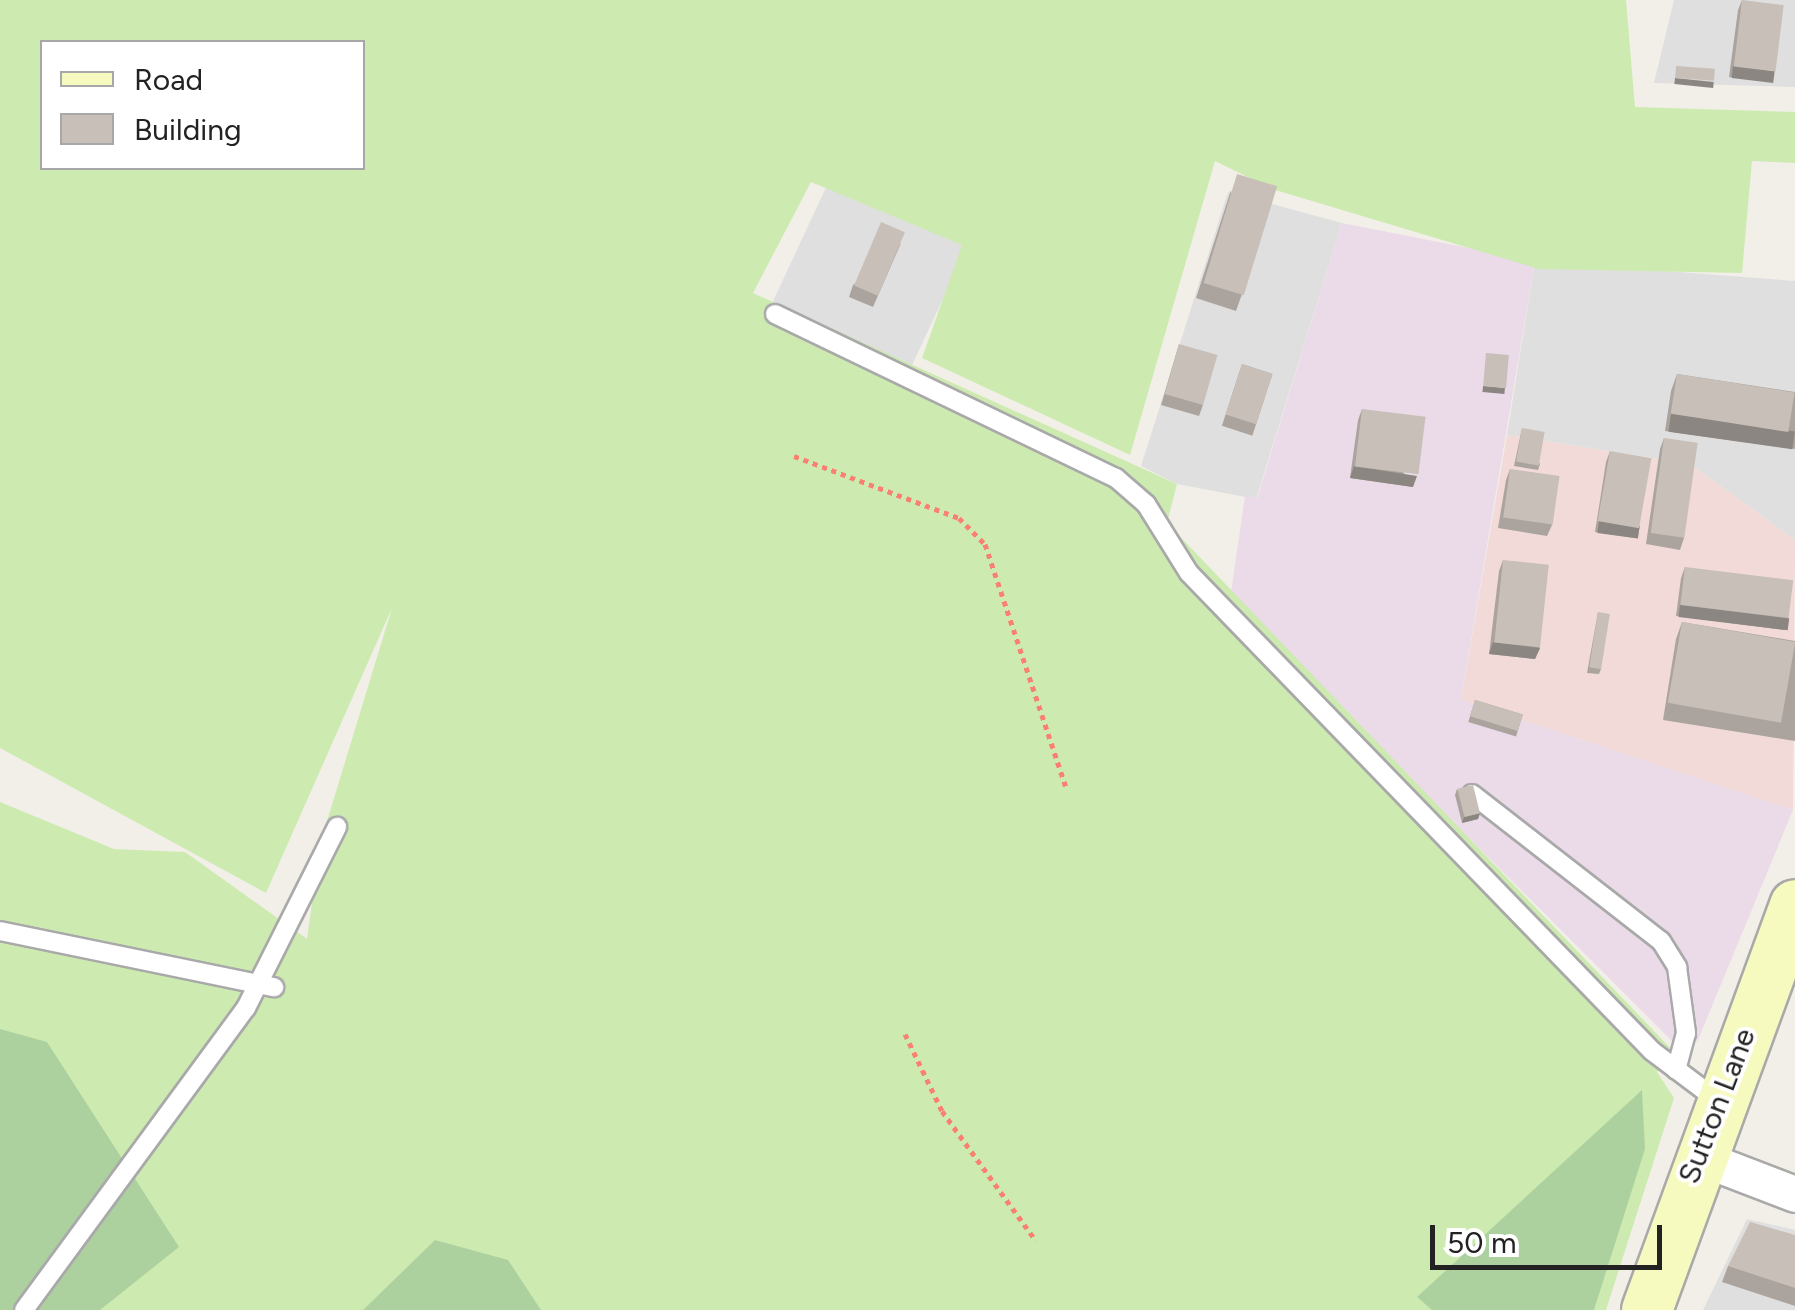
<!DOCTYPE html>
<style>
body{margin:0}
#map{position:relative;width:1795px;height:1310px;overflow:hidden;background:#f2efe9;font-family:Figtree,sans-serif}
div>[style]{position:absolute}
.residential>*{inset:0;background:#e0dfdf;transform-origin:0 0}
.commercial>*{inset:0;background:#f2dad9}
.industrial>*{inset:0;background:#ebdbe8}
.grass>*{inset:0;background:#cdebb0}
.forest>*{inset:0;background:#add19e}
.path>*{height:5px;margin-top:-2.5px;transform-origin:0;background:repeating-linear-gradient(90deg,#fa8072 0 5px,transparent 0 10px)}
.roads{filter:drop-shadow(2px 0 #a9a9a9) drop-shadow(-2px 0 #a9a9a9) drop-shadow(0 2px #a9a9a9) drop-shadow(0 -2px #a9a9a9)}
.lane>*{height:18px;margin:-9px;padding:0 9px;transform-origin:9px;border-radius:9px;background:#fff}
.street>*{height:35px;margin:-17.5px;padding:0 17.5px;transform-origin:17.5px;border-radius:17.5px;background:#fff}
.secondary>*{height:50px;margin:-25px;padding:0 25px;transform-origin:25px;border-radius:25px;background:#f7fabf}
.wall>*{inset:0;background:#aba49e;transform-origin:0 0}
.shaded-wall>*{inset:0;background:#8b8681;transform-origin:0 0}
.building>*{inset:0;background:#c7bfb8;transform-origin:0 0}
span{translate:-50% -50%;white-space:nowrap;text-align:center;line-height:1.15;-webkit-text-stroke:8px #fff;paint-order:stroke}
.street-label{font-size:30px;color:#222}
.legend{position:absolute;left:40px;top:40px;width:325px;height:130px;box-sizing:border-box;background:#fff;border:2px solid #a7a7a7;margin:0;padding:12px 18px;list-style:none;font-size:30px;color:#222}
.legend li{display:flex;align-items:center;gap:20px;height:50px}
.legend b{width:50px;border:2px solid #a7a7a7}
.scale{position:absolute;left:1430px;top:1225px;width:232px;height:45px;box-sizing:border-box;border:5px solid #222;border-top:0;padding-left:12px;font-size:30px;line-height:35px;white-space:nowrap;color:#222;-webkit-text-stroke:8px #fff;paint-order:stroke}
</style>
<div id="map">
<div class="residential">
<div style="clip-path:polygon(1674px 0,1795px 0,1795px 87px,1654px 83px)"></div>
<div style="left:830px;top:179px;width:153px;height:137px;rotate:25deg"></div>
<div style="clip-path:polygon(1228px 192px,1342px 223px,1256px 499px,1177px 484px,1141px 466px)"></div>
<div style="clip-path:polygon(1535px 261px,1795px 281px,1795px 540px,1690px 464px,1507px 435px)"></div>
<div style="clip-path:polygon(1747px 1219px,1795px 1230px,1795px 1310px,1703px 1310px)"></div>
</div>
<div class="commercial">
<div style="clip-path:polygon(1507px 435px,1690px 464px,1795px 540px,1793px 810px,1461px 700px)"></div>
</div>
<div class="industrial">
<div style="clip-path:polygon(1342px 223px,1535px 261px,1461px 700px,1793px 810px,1698px 1040px,1682px 1051px,1230px 599px,1245px 496px,1257px 498px)"></div>
</div>
<div class="grass">
<div style="clip-path:polygon(evenodd,0 0,1626px 0,1635px 107px,1795px 112px,1795px 163px,1752px 161px,1742px 273px,1539px 269px,1272px 189px,1215px 161px,1130px 455px,922px 358px,962px 245px,811px 182px,753px 293px,1177px 484px,1167px 523px,1676px 1054px,1657px 1072px,1674px 1098px,1606px 1310px,0 1310px,0 802px,114px 849px,185px 852px,307px 939px,320px 844px,392px 608px,266px 893px,0 748px,0 0,42px 42px,362px 42px,362px 168px,42px 168px,42px 42px)"></div>
</div>
<div class="forest">
<div style="clip-path:polygon(0 1029px,47px 1042px,179px 1247px,100px 1310px,0 1310px)"></div>
<div style="clip-path:polygon(1642px 1090px,1645px 1149px,1594px 1310px,1432px 1310px,1417px 1297px)"></div>
<div style="clip-path:polygon(435px 1240px,508px 1260px,541px 1310px,363px 1310px)"></div>
</div>
<div class="path">
<div style="left:794px;top:456px;width:176px;rotate:20.6deg"></div>
<div style="left:959px;top:518px;width:37px;rotate:45deg"></div>
<div style="left:985px;top:544px;width:256px;rotate:71.6deg"></div>
<div style="left:905px;top:1034px;width:85px;rotate:64.3deg"></div>
<div style="left:942px;top:1111px;width:160px;rotate:54.1deg"></div>
</div>
<div class="roads">
<div class="lane">
<div style="left:775px;top:314px;width:378px;rotate:25.7deg"></div>
<div style="left:1116px;top:478px;width:40px;rotate:41deg"></div>
<div style="left:1146px;top:504px;width:81px;rotate:58.1deg"></div>
<div style="left:1189px;top:573px;width:665px;rotate:45.91deg"></div>
<div style="left:1652px;top:1051px;width:81px;rotate:37deg"></div>
<div style="left:1472px;top:794px;width:239px;rotate:37.9deg"></div>
<div style="left:1661px;top:941px;width:31px;rotate:58deg"></div>
<div style="left:1677px;top:967px;width:67px;rotate:82.2deg"></div>
<div style="left:1686px;top:1033px;width:38px;rotate:105deg"></div>
<div style="left:0;top:931px;width:280px;rotate:11.6deg"></div>
<div style="left:24px;top:1310px;width:375px;rotate:-53.7deg"></div>
<div style="left:246px;top:1008px;width:203px;rotate:-63.3deg"></div>
</div>
<div class="street">
<div style="left:1696px;top:1156px;width:106px;rotate:21deg"></div>
</div>
<div class="secondary">
<div style="left:1647px;top:1310px;width:431px;rotate:-69.9deg"></div>
</div>
</div>
<div class="wall">
<div style="clip-path:polygon(1742px 0,1771px 82px,1729px 77px,1738px 10px)"></div>
<div style="clip-path:polygon(1231px 190px,1242px 294px,1236px 311px,1196px 298px)"></div>
<div style="clip-path:polygon(901px 243px,873px 307px,849px 297px,853px 285px)"></div>
<div style="clip-path:polygon(1179px 344px,1203px 405px,1199px 416px,1161px 405px)"></div>
<div style="left:1242px;top:364px;width:32px;height:65px;rotate:18deg"></div>
<div style="clip-path:polygon(1677px 374px,1795px 392px,1795px 449px,1665px 431px,1671px 391px)"></div>
<div style="clip-path:polygon(1362px 409px,1413px 487px,1350px 478px,1358px 420px)"></div>
<div style="clip-path:polygon(1522px 428px,1540px 464px,1538px 470px,1514px 466px)"></div>
<div style="clip-path:polygon(1664px 438px,1684px 538px,1680px 550px,1646px 544px,1660px 449px)"></div>
<div style="clip-path:polygon(1610px 451px,1640px 527px,1636px 538px,1595px 532px,1606px 462px)"></div>
<div style="clip-path:polygon(1510px 469px,1552px 525px,1547px 536px,1498px 528px,1506px 480px)"></div>
<div style="clip-path:polygon(1503px 560px,1540px 648px,1535px 659px,1489px 654px,1499px 571px)"></div>
<div style="clip-path:polygon(1685px 567px,1789px 618px,1784px 630px,1676px 616px,1681px 578px)"></div>
<div style="clip-path:polygon(1598px 612px,1601px 669px,1599px 674px,1587px 673px)"></div>
<div style="clip-path:polygon(1682px 622px,1795px 641px,1795px 741px,1663px 720px,1676px 639px)"></div>
<div style="left:1475px;top:700px;width:50px;height:23px;rotate:17deg"></div>
<div style="clip-path:polygon(1457px 789px,1480px 813px,1478px 819px,1462px 823px,1455px 795px)"></div>
<div style="clip-path:polygon(1795px 1235px,1795px 1306px,1722px 1282px,1728px 1266px)"></div>
</div>
<div class="shaded-wall">
<div style="left:1733px;top:66px;width:42px;height:12px;rotate:7deg"></div>
<div style="left:1675px;top:78px;width:39px;height:6px;rotate:6deg"></div>
<div style="left:1483px;top:386px;width:22px;height:6px;rotate:5deg"></div>
<div style="left:1671px;top:414px;width:125px;height:18px;rotate:8deg"></div>
<div style="clip-path:polygon(1354px 466px,1417px 476px,1413px 487px,1350px 478px)"></div>
<div style="left:1599px;top:521px;width:41px;height:12px;rotate:8deg"></div>
<div style="left:1680px;top:605px;width:110px;height:12px;rotate:7deg"></div>
<div style="clip-path:polygon(1493px 642px,1540px 648px,1535px 659px,1489px 654px)"></div>
<div style="clip-path:polygon(1480px 813px,1478px 819px,1462px 823px,1464px 817px)"></div>
</div>
<div class="building">
<div style="left:1742px;top:0;width:42px;height:67px;rotate:7deg"></div>
<div style="left:1676px;top:66px;width:39px;height:12px;rotate:4deg"></div>
<div style="left:1237px;top:174px;width:42px;height:114px;rotate:17deg"></div>
<div style="left:881px;top:222px;width:26px;height:69px;rotate:23deg"></div>
<div style="left:1179px;top:344px;width:40px;height:52px;rotate:16deg"></div>
<div style="left:1486px;top:353px;width:23px;height:33px;rotate:5deg"></div>
<div style="left:1242px;top:364px;width:32px;height:53px;rotate:18deg"></div>
<div style="left:1677px;top:374px;width:119px;height:40px;rotate:9deg"></div>
<div style="left:1362px;top:409px;width:64px;height:58px;rotate:7deg"></div>
<div style="left:1522px;top:428px;width:23px;height:34px;rotate:10deg"></div>
<div style="left:1664px;top:438px;width:34px;height:96px;rotate:8deg"></div>
<div style="left:1610px;top:451px;width:42px;height:71px;rotate:10deg"></div>
<div style="left:1510px;top:469px;width:50px;height:49px;rotate:8deg"></div>
<div style="left:1503px;top:560px;width:46px;height:83px;rotate:6deg"></div>
<div style="left:1685px;top:567px;width:109px;height:38px;rotate:7deg"></div>
<div style="left:1598px;top:612px;width:12px;height:56px;rotate:9deg"></div>
<div style="left:1682px;top:622px;width:115px;height:82px;rotate:10deg"></div>
<div style="left:1475px;top:700px;width:50px;height:17px;rotate:17deg"></div>
<div style="left:1473px;top:785px;width:29px;height:16px;rotate:76deg"></div>
<div style="clip-path:polygon(1750px 1222px,1795px 1235px,1795px 1288px,1728px 1266px)"></div>
</div>
<div class="street-label">
<span style="left:1717px;top:1106px;rotate:-69deg">Sutton Lane</span>
</div>
<ul class="legend">
<li><b style="height:12px;background:#f7fabf"></b>Road</li>
<li><b style="height:28px;background:#c7bfb8"></b>Building</li>
</ul>
<div class="scale">50 m</div>
</div>
